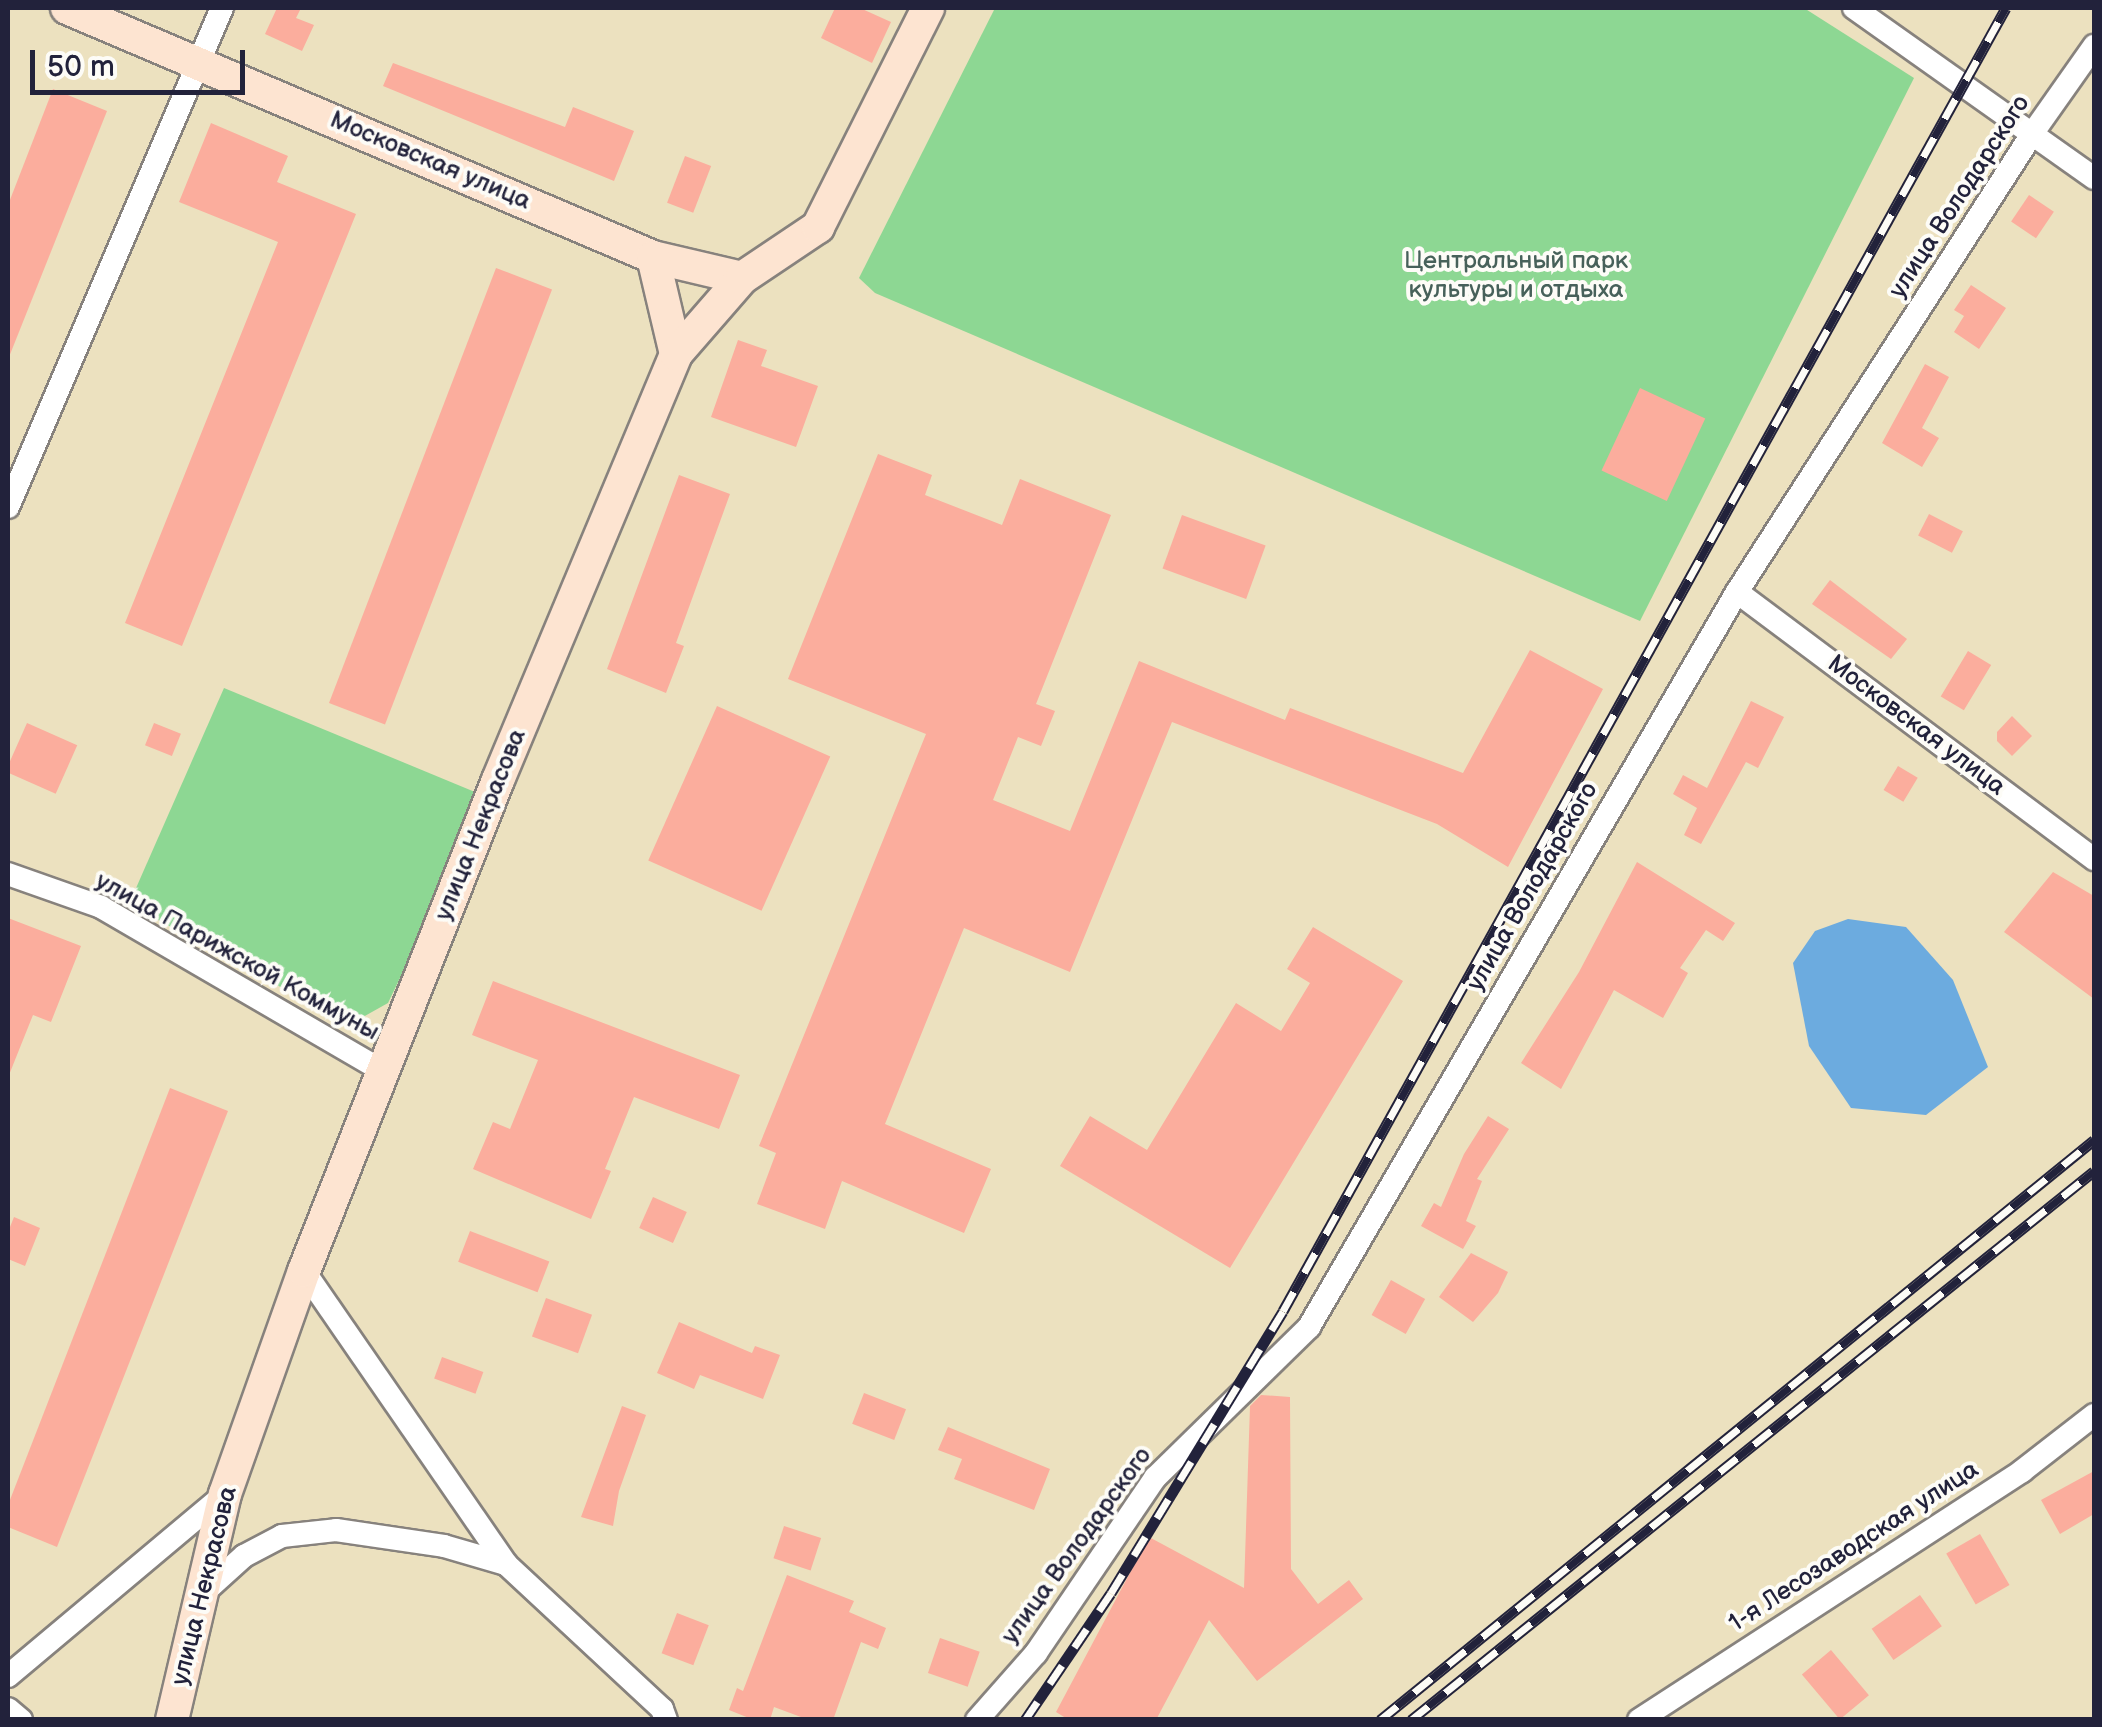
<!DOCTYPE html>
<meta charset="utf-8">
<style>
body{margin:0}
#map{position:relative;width:2102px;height:1727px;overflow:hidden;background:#ece1bf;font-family:"Balsamiq Sans",sans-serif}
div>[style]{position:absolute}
.green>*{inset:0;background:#8dd793}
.water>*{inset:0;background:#6cabdf}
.building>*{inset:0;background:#fbad9d;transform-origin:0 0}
.roads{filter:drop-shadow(2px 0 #87827d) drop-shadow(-2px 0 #87827d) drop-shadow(0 2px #87827d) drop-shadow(0 -2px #87827d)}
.street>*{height:22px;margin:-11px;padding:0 11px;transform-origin:11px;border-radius:11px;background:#fff}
.secondary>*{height:32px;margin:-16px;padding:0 16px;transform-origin:16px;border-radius:16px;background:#fde4d1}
.rail>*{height:11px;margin-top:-5.5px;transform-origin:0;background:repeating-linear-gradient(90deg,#fdfcf7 0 22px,#22223b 0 44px);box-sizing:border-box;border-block:2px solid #22223b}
span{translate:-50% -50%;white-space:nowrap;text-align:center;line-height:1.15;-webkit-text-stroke:8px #fdfcf7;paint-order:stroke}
.street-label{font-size:25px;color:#22223b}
.park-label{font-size:25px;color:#47615a}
.frame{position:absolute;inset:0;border:10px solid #22223b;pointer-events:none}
.scale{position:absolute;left:30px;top:50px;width:215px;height:45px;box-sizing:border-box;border:5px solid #22223b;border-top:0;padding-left:12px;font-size:30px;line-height:35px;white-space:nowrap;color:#22223b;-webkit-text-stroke:8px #fdfcf7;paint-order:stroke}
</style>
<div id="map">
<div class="green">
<div style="clip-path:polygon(995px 8px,1804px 8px,1914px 78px,1640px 621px,875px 293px,859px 278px)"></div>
<div style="clip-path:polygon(224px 688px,487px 797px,388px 1003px,363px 1017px,297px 996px,129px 904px)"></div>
</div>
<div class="water">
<div style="clip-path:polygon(1848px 919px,1906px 927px,1953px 980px,1988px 1067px,1926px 1115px,1851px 1108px,1809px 1046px,1793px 963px,1815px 931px)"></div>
</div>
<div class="building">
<div style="clip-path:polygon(277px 8px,301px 8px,296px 18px,314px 25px,302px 51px,265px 34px)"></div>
<div style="clip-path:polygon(835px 8px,860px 8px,891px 22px,872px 63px,821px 38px)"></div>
<div style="clip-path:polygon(393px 63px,565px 127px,573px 107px,634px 131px,614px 181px,383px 86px)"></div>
<div style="clip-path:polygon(53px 89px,107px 111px,9px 357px,8px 205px)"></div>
<div style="clip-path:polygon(211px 123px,288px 156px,277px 182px,356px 214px,182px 646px,125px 623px,278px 242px,179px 202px)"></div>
<div style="left:685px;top:156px;width:28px;height:50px;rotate:21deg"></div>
<div style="left:2029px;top:195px;width:30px;height:32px;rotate:34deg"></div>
<div style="left:496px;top:268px;width:60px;height:466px;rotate:21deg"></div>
<div style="clip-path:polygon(1971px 285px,2006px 308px,1979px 349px,1954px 332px,1964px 316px,1954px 310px)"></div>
<div style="clip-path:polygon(738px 340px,767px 350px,761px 366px,818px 386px,796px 447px,711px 417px)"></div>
<div style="clip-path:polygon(1925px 364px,1949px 377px,1922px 428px,1939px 438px,1922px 467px,1882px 443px)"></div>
<div style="left:1640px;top:388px;width:72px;height:91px;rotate:25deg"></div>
<div style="clip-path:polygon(878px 454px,932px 475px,925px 495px,1002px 525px,1020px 479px,1111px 515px,1036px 704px,1055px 711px,1041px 746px,1018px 737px,993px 800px,1070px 831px,1139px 661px,1285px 720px,1290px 708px,1463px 773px,1530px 650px,1603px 689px,1508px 867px,1437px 824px,1172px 722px,1070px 972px,964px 928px,885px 1124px,991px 1169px,964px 1233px,842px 1181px,825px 1229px,757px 1204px,776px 1153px,759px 1146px,926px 734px,788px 679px)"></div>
<div style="clip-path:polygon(679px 475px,730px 494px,676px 643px,684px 646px,666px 693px,607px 669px)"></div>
<div style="left:1929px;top:514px;width:38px;height:24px;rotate:27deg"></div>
<div style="left:1182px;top:515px;width:89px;height:57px;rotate:20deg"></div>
<div style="clip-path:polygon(1830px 580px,1907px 639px,1891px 659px,1812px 604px)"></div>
<div style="left:1968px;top:651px;width:27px;height:53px;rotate:31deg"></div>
<div style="clip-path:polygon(1751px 701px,1784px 717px,1758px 768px,1746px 762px,1701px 844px,1684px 835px,1697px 808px,1673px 794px,1683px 775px,1707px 788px)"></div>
<div style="left:717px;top:706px;width:124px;height:169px;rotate:24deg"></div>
<div style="clip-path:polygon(2012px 716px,2032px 736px,2012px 756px,1997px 741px,1997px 732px)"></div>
<div style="left:27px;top:723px;width:55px;height:53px;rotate:24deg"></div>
<div style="left:154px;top:723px;width:29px;height:24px;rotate:22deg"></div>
<div style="left:1898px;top:766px;width:23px;height:28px;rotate:31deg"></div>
<div style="clip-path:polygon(1637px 862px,1735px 923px,1723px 941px,1706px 930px,1680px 968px,1688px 973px,1663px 1018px,1614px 990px,1561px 1089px,1521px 1063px,1579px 972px)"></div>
<div style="clip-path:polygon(2053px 872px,2094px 896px,2094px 999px,2004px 932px)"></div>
<div style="clip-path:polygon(8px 918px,81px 946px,51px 1022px,33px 1015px,9px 1075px)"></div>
<div style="clip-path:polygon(1313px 927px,1403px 981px,1230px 1268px,1060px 1166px,1090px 1116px,1147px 1150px,1236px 1003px,1281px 1031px,1310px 983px,1287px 969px)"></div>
<div style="clip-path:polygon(493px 981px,740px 1075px,719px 1129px,634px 1097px,605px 1169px,611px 1171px,591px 1219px,473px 1169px,493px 1122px,510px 1129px,538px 1060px,472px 1035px)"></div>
<div style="clip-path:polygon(170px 1088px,228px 1111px,57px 1547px,8px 1527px,8px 1505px)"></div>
<div style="clip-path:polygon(1488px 1116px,1509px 1129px,1477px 1179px,1482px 1181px,1466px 1221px,1476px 1226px,1463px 1249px,1421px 1226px,1434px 1203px,1441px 1207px,1464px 1154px)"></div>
<div style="left:653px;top:1197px;width:37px;height:34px;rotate:24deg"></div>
<div style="clip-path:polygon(14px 1217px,40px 1228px,25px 1266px,8px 1259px,8px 1232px)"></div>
<div style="left:470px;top:1231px;width:85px;height:33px;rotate:21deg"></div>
<div style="clip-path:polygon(1471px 1253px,1508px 1272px,1498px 1293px,1473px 1322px,1439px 1297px)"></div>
<div style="left:1391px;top:1280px;width:39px;height:40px;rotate:29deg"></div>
<div style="left:546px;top:1298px;width:49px;height:41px;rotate:20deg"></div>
<div style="clip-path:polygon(679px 1322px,752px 1353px,755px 1346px,780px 1355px,763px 1399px,700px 1375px,694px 1389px,657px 1373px)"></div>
<div style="left:442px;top:1357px;width:44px;height:23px;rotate:20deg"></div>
<div style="left:864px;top:1393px;width:45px;height:33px;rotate:21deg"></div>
<div style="clip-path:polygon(1261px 1395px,1290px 1397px,1291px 1569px,1318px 1604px,1349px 1580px,1363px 1599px,1257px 1681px,1209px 1620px,1156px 1720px,1069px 1720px,1056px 1712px,1149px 1537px,1244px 1588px,1250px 1406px)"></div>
<div style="clip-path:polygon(622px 1406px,646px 1415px,619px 1491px,613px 1526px,581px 1517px)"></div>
<div style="clip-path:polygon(948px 1427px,1050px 1469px,1034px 1510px,954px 1479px,962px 1459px,938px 1450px)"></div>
<div style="clip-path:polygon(2094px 1471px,2094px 1514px,2060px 1534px,2041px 1500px)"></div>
<div style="left:784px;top:1526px;width:39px;height:34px;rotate:18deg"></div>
<div style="left:1980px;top:1534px;width:59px;height:39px;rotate:60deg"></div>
<div style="clip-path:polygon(787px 1575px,854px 1601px,849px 1612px,886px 1628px,878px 1649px,861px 1642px,833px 1720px,809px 1720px,774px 1707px,770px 1720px,754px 1720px,729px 1710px,737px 1688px,743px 1691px)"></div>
<div style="left:1920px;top:1595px;width:38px;height:59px;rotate:55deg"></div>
<div style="left:677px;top:1613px;width:34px;height:43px;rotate:21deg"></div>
<div style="left:940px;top:1638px;width:42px;height:37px;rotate:19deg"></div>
<div style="left:1831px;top:1650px;width:59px;height:38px;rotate:50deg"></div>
</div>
<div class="roads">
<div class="street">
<div style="left:1854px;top:8px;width:294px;rotate:35.3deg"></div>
<div style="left:8px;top:507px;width:543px;rotate:-66.79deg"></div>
<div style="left:1737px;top:592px;width:446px;rotate:36.8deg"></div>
<div style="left:8px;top:874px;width:99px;rotate:19.5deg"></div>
<div style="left:101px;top:907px;width:324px;rotate:30.2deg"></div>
<div style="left:304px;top:1271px;width:356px;rotate:55.4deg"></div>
<div style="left:506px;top:1564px;width:213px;rotate:42.9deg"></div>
<div style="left:662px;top:1709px;width:12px;rotate:70deg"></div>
<div style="left:202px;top:1594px;width:57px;rotate:-42.1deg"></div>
<div style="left:244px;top:1556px;width:43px;rotate:-27.8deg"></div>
<div style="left:282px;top:1536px;width:54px;rotate:-6.3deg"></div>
<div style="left:336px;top:1530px;width:109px;rotate:8.4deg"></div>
<div style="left:444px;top:1546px;width:65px;rotate:16.2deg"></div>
<div style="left:8px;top:1676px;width:283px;rotate:-40deg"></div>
<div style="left:8px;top:1709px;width:17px;rotate:40deg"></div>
<div style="left:977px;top:1720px;width:89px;rotate:-48.6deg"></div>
<div style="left:1036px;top:1653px;width:212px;rotate:-55.8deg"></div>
<div style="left:1155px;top:1478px;width:216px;rotate:-44.4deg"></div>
<div style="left:1309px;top:1327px;width:851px;rotate:-59.79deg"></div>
<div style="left:1737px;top:592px;width:545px;rotate:-57.21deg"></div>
<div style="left:2032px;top:134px;width:108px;rotate:-54.8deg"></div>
<div style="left:1639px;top:1720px;width:457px;rotate:-33deg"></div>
<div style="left:2022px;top:1471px;width:91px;rotate:-37.9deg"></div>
</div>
<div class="secondary">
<div style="left:67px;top:8px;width:637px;rotate:23.02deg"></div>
<div style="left:653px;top:257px;width:91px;rotate:13.3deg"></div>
<div style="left:653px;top:257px;width:100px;rotate:76.7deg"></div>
<div style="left:172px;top:1720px;width:232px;rotate:-76.8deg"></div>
<div style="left:225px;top:1494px;width:237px;rotate:-70.5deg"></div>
<div style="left:304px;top:1271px;width:528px;rotate:-68.44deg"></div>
<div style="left:498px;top:780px;width:462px;rotate:-67.3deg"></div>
<div style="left:676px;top:354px;width:101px;rotate:-49deg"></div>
<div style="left:742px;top:278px;width:92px;rotate:-33.9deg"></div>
<div style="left:818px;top:227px;width:245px;rotate:-63.3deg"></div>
</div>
</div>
<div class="rail">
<div style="left:1025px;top:1720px;width:153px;rotate:-55.9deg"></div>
<div style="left:1111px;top:1593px;width:330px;rotate:-58.6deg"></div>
<div style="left:1283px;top:1311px;width:1490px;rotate:-60.98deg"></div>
<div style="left:1380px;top:1720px;width:920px;rotate:-39.09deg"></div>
<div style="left:1411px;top:1720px;width:876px;rotate:-38.79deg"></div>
</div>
<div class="street-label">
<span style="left:430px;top:161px;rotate:23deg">Московская улица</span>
<span style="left:1960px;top:197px;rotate:-57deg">улица Володарского</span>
<span style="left:1916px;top:726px;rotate:37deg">Московская улица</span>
<span style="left:481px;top:825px;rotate:-68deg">улица Некрасова</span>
<span style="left:1533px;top:887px;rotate:-60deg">улица Володарского</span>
<span style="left:237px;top:957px;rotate:29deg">улица Парижской Коммуны</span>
<span style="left:1077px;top:1546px;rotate:-54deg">улица Володарского</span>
<span style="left:1854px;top:1547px;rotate:-33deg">1-я Лесозаводская улица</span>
<span style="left:205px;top:1586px;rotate:-76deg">улица Некрасова</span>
</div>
<div class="park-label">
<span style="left:1516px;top:276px">Центральный парк<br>культуры и отдыха</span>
</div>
<div class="frame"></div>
<div class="scale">50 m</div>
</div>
